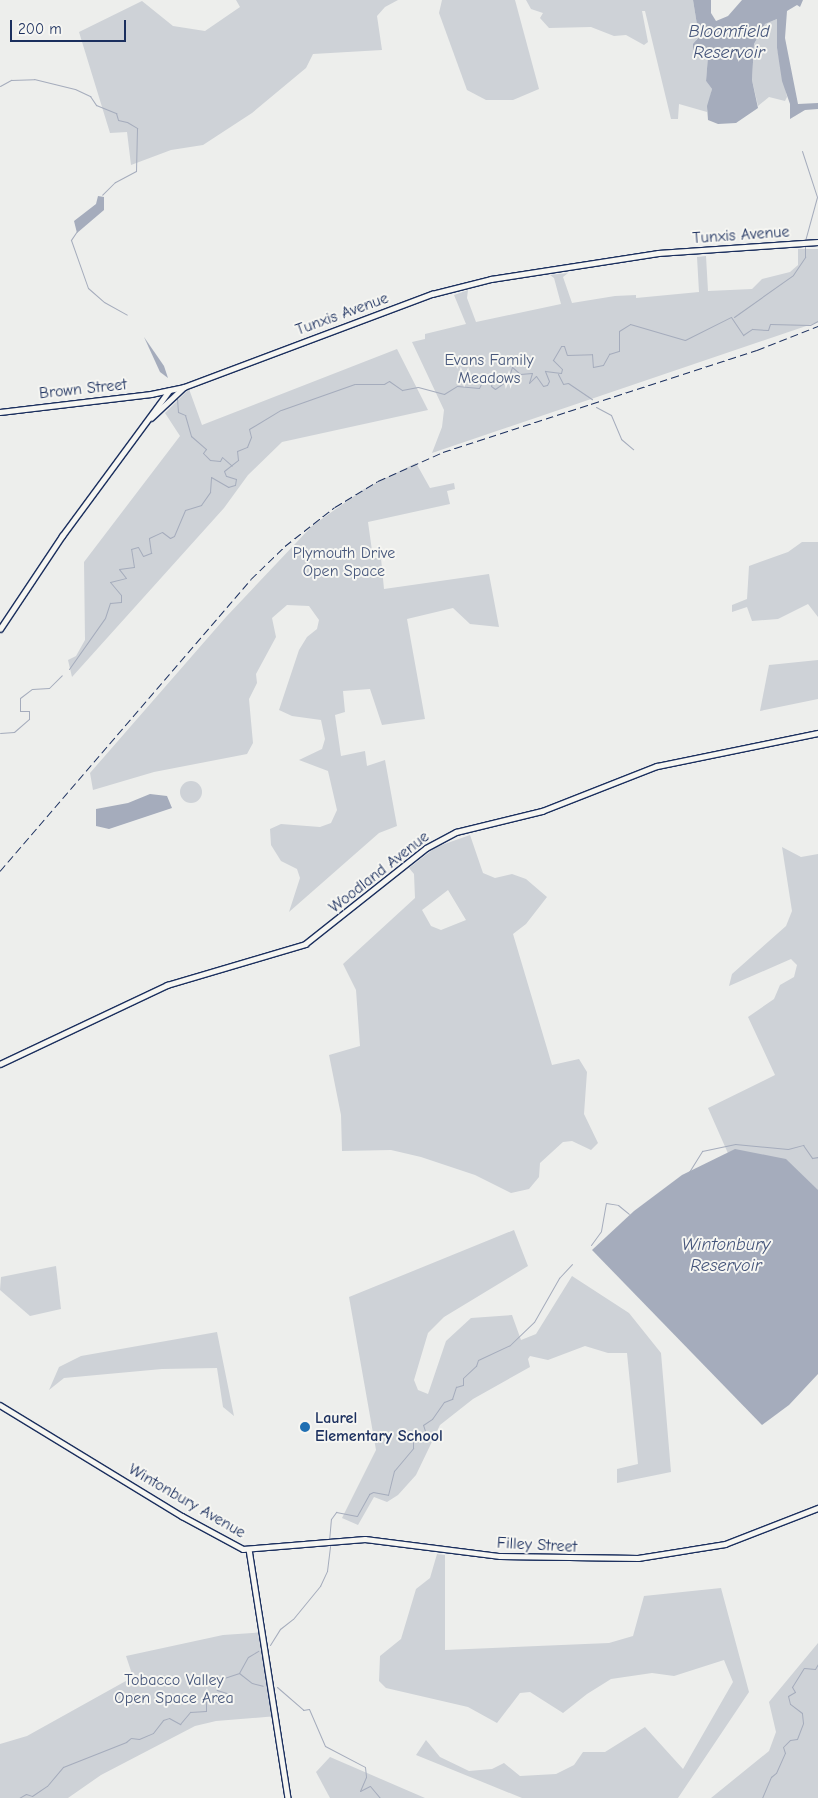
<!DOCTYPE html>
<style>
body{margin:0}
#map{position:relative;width:818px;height:1798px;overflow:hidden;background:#edeeec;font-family:"Comic Neue",sans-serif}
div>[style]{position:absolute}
.green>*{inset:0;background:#ced2d7}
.round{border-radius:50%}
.water>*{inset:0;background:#a5acbc}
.stream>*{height:1px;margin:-0.5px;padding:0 0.5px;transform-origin:0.5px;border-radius:0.5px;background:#a5acbc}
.roads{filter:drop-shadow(1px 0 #1b2f5e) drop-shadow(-1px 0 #1b2f5e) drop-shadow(0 1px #1b2f5e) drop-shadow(0 -1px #1b2f5e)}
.secondary>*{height:4.5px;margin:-2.25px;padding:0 2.25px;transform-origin:2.25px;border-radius:2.25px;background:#f6f6f2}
.rail>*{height:1px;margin-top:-0.5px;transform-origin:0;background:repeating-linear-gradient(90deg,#1b2f5e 0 8px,transparent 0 12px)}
.dots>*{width:14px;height:14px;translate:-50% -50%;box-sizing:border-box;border:2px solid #f6f6f2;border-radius:50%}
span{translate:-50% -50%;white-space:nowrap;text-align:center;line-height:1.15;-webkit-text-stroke:4px #f6f6f2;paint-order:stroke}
.street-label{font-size:16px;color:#1b2f5e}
.park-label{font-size:16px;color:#48587c}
.poi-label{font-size:16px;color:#1b2f5e;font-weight:700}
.left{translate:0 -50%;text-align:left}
.water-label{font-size:18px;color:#44547a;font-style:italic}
.scale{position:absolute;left:10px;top:20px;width:116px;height:22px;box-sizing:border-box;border:2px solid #1b2f5e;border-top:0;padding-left:6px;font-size:15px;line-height:18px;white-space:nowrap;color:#1b2f5e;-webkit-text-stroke:4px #f6f6f2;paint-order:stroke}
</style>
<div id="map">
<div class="green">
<div style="clip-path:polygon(236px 0,398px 0,385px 7px,377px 16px,382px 50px,313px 54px,306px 68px,252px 113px,203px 145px,171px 150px,131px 165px,127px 132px,110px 133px,79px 32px,142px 1px,173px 26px,205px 31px,240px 7px)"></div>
<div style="clip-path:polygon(442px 0,515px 0,539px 89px,513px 100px,486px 100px,467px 90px,439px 13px)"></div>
<div style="clip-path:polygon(526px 0,693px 0,699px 37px,696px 40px,701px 53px,708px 56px,706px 81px,712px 89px,707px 112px,679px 104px,678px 119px,671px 119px,645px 11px,642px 11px,648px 42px,644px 45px,626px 35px,614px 36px,591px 27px,549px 28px,540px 18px,543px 13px,531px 9px)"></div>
<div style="clip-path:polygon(777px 19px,777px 48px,787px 97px,785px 101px,769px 97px,758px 106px,752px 80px,754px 44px,765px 24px)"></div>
<div style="clip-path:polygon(798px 249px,818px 249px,818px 322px,432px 453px,442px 427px,444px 410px,412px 342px,425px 339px,425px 334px,466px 324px,454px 295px,468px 290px,467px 298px,476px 322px,561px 304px,554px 278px,550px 275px,568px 273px,563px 277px,572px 303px,615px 296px,636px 295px,636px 298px,699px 292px,697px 257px,706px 256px,708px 291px,752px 289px,762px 279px,790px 272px,798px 265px)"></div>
<div style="clip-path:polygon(397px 349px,428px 410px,282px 442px,248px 475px,224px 508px,72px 677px,68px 660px,76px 656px,85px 640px,84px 562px,180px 436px,165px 413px,189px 389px,202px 425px)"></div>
<div style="clip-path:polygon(416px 463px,430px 488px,454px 483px,455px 489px,447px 491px,450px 504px,368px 522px,373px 558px,381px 558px,384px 589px,489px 574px,499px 627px,470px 624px,453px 608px,407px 619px,425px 719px,382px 725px,370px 689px,343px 691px,345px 712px,335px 715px,341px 756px,365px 751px,367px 766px,385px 760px,397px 826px,379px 833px,289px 912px,300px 878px,297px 869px,281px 861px,271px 845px,270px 829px,281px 824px,320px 827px,331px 823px,337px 810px,328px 771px,299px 760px,322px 749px,325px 739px,321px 720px,292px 716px,279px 710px,299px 650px,307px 637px,317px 629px,319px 620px,309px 606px,287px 605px,272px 618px,276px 637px,256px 674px,257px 683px,249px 699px,253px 743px,247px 754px,154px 772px,93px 790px,90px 773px,226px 617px,312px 526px,364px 489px)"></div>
<div style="clip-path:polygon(802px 542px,818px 542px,818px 617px,808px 604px,778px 619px,752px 621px,747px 607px,732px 612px,732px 605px,747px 599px,749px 566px,788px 552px)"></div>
<div style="clip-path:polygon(818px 660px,818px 699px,760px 711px,769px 665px)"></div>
<div class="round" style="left:180px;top:781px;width:22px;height:22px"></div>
<div style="clip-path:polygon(evenodd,470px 835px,483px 873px,495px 878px,512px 874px,526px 879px,547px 897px,526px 924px,513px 934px,552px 1065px,579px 1059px,587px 1072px,584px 1114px,598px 1143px,591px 1150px,572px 1141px,563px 1142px,540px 1163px,539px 1177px,529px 1189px,511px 1193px,475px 1175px,421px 1157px,391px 1150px,342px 1151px,341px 1115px,329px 1055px,360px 1046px,356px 990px,343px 964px,415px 898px,414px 874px,409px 868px,436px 847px,470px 835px,448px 890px,466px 920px,441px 930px,431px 926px,422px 910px,448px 890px)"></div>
<div style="clip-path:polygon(782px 847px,801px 857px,818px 854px,818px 1285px,738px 1176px,708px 1108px,775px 1075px,748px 1017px,774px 999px,780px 985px,794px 977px,797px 965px,791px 959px,729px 986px,732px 974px,786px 926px,792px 911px)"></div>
<div style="clip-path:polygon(514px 1230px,528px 1266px,444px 1317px,428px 1333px,414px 1380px,418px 1390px,428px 1394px,446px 1341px,471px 1318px,512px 1315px,521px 1340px,536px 1334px,572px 1276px,629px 1313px,661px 1353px,671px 1472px,617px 1483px,617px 1469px,638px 1464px,627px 1353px,608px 1353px,585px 1346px,548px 1360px,530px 1356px,528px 1359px,530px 1367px,473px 1399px,440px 1425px,416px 1475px,398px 1495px,387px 1502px,374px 1497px,358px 1525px,342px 1518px,376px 1450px,349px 1297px)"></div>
<div style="clip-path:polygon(56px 1266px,61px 1309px,30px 1316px,0 1290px,1px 1277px)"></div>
<div style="clip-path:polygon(217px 1332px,234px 1416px,223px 1407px,217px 1368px,162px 1369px,64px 1378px,49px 1390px,59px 1367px,81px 1356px)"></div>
<div style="clip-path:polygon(437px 1554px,445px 1555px,445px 1650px,609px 1643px,633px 1636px,644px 1596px,721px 1588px,749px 1692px,678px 1798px,522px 1798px,416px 1755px,426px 1740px,440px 1757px,469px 1771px,492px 1769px,504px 1763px,520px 1776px,556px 1774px,574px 1765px,583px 1752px,605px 1752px,645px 1727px,683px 1769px,733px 1682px,724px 1660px,674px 1676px,652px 1673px,611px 1679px,587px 1694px,563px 1713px,530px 1692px,520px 1693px,497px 1723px,468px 1707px,386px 1688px,379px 1681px,380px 1656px,401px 1639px,416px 1589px,430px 1578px)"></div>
<div style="clip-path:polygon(265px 1632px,277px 1716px,216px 1721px,195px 1726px,101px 1775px,68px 1798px,0 1798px,0 1744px,27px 1736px,133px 1677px,126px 1656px,223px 1635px)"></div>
<div style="clip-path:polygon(818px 1643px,818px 1798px,711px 1798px,769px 1751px,776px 1732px,769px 1702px)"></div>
<div style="clip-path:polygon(330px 1757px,425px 1798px,330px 1798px,316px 1772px)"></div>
</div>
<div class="water">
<div style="clip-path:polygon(693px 0,711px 0,711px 13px,716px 21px,728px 16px,742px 0,803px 0,800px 7px,797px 5px,787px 11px,785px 38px,798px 104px,818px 103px,818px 109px,805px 110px,790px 119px,790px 104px,782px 81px,777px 48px,777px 19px,765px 24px,754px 44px,752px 80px,758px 108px,736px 123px,718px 124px,708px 120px,707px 106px,712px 89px,706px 81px,708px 56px,693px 50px,693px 44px,699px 37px)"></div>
<div style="clip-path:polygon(98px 196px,104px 197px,104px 210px,77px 233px,74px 221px,96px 204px)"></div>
<div style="clip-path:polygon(144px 337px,164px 366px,168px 378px,160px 372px)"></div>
<div style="clip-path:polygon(150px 794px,167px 796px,172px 808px,109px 829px,96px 826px,96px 809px,128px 803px)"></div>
<div style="clip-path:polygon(735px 1149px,786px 1159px,818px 1190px,818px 1374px,789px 1405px,762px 1425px,592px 1250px,634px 1211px,682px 1175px)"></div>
</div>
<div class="stream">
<div style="left:0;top:86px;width:13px;rotate:-29deg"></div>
<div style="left:11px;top:80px;width:23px;rotate:-2deg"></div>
<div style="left:34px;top:79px;width:42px;rotate:13.7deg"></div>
<div style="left:75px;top:89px;width:17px;rotate:25deg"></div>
<div style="left:90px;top:96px;width:11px;rotate:56deg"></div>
<div style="left:96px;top:105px;width:22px;rotate:22deg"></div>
<div style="left:116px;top:113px;width:7px;rotate:74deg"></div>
<div style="left:118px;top:120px;width:9px;rotate:13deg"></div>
<div style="left:127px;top:122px;width:12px;rotate:31deg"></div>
<div style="left:137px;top:128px;width:43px;rotate:91.3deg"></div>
<div style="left:136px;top:171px;width:24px;rotate:152deg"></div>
<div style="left:115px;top:182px;width:18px;rotate:135deg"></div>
<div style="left:802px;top:151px;width:48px;rotate:71.9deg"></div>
<div style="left:817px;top:197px;width:46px;rotate:105.3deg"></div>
<div style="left:77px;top:231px;width:11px;rotate:124deg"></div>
<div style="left:71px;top:240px;width:51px;rotate:70.5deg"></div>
<div style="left:88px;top:288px;width:21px;rotate:41deg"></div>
<div style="left:104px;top:302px;width:26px;rotate:29deg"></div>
<div style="left:734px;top:317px;width:72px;rotate:-35.4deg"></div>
<div style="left:793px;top:275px;width:22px;rotate:-56deg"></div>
<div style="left:805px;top:257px;width:12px;rotate:-90deg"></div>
<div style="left:558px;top:374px;width:11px;rotate:63deg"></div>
<div style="left:563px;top:384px;width:5px;rotate:-11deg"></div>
<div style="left:568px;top:383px;width:29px;rotate:34deg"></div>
<div style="left:177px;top:398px;width:14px;rotate:86deg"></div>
<div style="left:178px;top:412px;width:8px;rotate:23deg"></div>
<div style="left:185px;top:415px;width:22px;rotate:74deg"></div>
<div style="left:191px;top:436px;width:20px;rotate:41deg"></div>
<div style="left:206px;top:449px;width:5px;rotate:127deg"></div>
<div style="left:203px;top:453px;width:10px;rotate:45deg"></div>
<div style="left:210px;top:460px;width:10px;rotate:6deg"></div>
<div style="left:220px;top:461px;width:4px;rotate:-63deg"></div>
<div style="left:222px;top:457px;width:13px;rotate:42deg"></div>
<div style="left:596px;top:407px;width:17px;rotate:28deg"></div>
<div style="left:611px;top:415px;width:26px;rotate:67deg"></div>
<div style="left:621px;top:439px;width:16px;rotate:40deg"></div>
<div style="left:69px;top:669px;width:62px;rotate:-54.8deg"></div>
<div style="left:105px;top:618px;width:16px;rotate:-72deg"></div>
<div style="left:110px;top:603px;width:11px;rotate:-5deg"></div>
<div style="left:121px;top:602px;width:7px;rotate:-90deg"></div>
<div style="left:121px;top:595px;width:17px;rotate:-130deg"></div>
<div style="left:110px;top:582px;width:16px;rotate:-14deg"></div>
<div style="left:126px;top:578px;width:11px;rotate:-128deg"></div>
<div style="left:119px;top:569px;width:15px;rotate:-8deg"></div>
<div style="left:134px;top:567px;width:18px;rotate:-99deg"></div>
<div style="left:131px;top:549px;width:7px;rotate:-16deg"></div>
<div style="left:138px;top:547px;width:10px;rotate:61deg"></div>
<div style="left:143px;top:556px;width:9px;rotate:-21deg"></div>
<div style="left:151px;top:553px;width:15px;rotate:-98deg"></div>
<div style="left:149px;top:538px;width:14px;rotate:-25deg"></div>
<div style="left:162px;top:532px;width:10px;rotate:37deg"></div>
<div style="left:170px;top:538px;width:4px;rotate:-27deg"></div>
<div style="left:174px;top:536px;width:28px;rotate:-67deg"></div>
<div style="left:185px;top:510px;width:17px;rotate:-17deg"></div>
<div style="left:201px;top:505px;width:16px;rotate:-55deg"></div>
<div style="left:210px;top:492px;width:15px;rotate:-86deg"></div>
<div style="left:211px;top:477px;width:20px;rotate:30deg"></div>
<div style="left:228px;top:487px;width:7px;rotate:-16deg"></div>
<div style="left:235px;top:485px;width:6px;rotate:-81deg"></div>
<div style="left:236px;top:479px;width:10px;rotate:-163deg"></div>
<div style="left:226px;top:476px;width:5px;rotate:-112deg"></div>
<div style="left:224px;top:471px;width:18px;rotate:-38deg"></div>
<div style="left:238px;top:460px;width:9px;rotate:-96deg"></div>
<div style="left:237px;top:451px;width:11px;rotate:-22deg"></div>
<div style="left:247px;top:447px;width:11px;rotate:-68deg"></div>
<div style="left:251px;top:437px;width:8px;rotate:-104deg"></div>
<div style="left:249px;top:429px;width:37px;rotate:-31deg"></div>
<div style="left:281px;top:410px;width:78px;rotate:-19.4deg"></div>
<div style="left:355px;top:384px;width:29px"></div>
<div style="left:384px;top:384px;width:6px;rotate:-31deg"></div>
<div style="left:389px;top:381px;width:16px;rotate:35deg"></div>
<div style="left:402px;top:390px;width:16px;rotate:-11deg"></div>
<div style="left:418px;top:387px;width:27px;rotate:15deg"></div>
<div style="left:444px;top:394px;width:15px;rotate:-32deg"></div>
<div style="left:457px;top:386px;width:22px;rotate:5deg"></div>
<div style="left:479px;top:388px;width:16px;rotate:-63deg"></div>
<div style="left:486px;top:374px;width:8px;rotate:30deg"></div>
<div style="left:493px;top:378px;width:8px;rotate:104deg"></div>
<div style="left:491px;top:386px;width:5px;rotate:37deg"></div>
<div style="left:495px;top:389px;width:16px;rotate:-35deg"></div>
<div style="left:508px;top:380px;width:14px;rotate:-73deg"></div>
<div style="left:512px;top:367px;width:11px;rotate:41deg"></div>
<div style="left:520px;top:374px;width:12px;rotate:-5deg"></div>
<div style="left:532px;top:373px;width:10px;rotate:107deg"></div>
<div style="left:529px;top:383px;width:10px;rotate:-45deg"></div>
<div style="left:536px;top:376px;width:12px;rotate:55deg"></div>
<div style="left:543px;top:386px;width:4px;rotate:-14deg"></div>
<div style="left:547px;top:385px;width:4px;rotate:-63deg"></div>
<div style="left:549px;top:381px;width:11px;rotate:-112deg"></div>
<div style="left:545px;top:371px;width:16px;rotate:7deg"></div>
<div style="left:561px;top:373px;width:4px;rotate:-76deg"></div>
<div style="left:562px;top:369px;width:13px;rotate:-135deg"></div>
<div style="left:553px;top:360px;width:16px;rotate:-60deg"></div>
<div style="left:561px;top:346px;width:3px"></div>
<div style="left:564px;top:346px;width:9px;rotate:72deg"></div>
<div style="left:567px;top:355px;width:25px;rotate:-2deg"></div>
<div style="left:592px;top:354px;width:13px;rotate:86deg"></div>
<div style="left:593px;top:367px;width:10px;rotate:-11deg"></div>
<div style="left:603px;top:365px;width:13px;rotate:-61deg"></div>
<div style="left:609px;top:354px;width:10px;rotate:-17deg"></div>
<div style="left:619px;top:351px;width:20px;rotate:-90deg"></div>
<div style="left:619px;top:331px;width:13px;rotate:-32deg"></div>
<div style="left:630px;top:324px;width:57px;rotate:16.2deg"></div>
<div style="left:685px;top:340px;width:51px;rotate:-26.6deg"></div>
<div style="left:731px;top:317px;width:22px;rotate:56deg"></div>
<div style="left:743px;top:335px;width:11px;rotate:-34deg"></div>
<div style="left:752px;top:329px;width:16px;rotate:4deg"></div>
<div style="left:768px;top:330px;width:6px;rotate:-72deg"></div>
<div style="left:770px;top:324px;width:40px;rotate:1.4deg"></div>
<div style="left:810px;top:325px;width:9px;rotate:-27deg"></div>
<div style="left:0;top:733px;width:14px;rotate:-4deg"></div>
<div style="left:14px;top:732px;width:20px;rotate:-41deg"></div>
<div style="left:29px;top:719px;width:8px;rotate:-90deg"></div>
<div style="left:29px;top:711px;width:9px;rotate:180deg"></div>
<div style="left:20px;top:711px;width:13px;rotate:-90deg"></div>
<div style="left:20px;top:698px;width:15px;rotate:-37deg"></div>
<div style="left:32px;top:689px;width:17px;rotate:-3deg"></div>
<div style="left:49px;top:688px;width:18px;rotate:-45deg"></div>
<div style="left:689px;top:1172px;width:25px;rotate:-58deg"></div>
<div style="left:702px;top:1151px;width:34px;rotate:-12deg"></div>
<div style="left:735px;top:1144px;width:53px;rotate:5.4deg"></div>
<div style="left:788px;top:1149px;width:16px;rotate:-15deg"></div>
<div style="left:803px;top:1145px;width:16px;rotate:55deg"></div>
<div style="left:812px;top:1158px;width:6px;rotate:-9deg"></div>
<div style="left:591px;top:1245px;width:17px;rotate:-54deg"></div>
<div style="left:601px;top:1231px;width:28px;rotate:-80deg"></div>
<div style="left:606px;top:1203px;width:12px;rotate:9deg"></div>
<div style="left:618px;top:1205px;width:14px;rotate:39deg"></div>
<div style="left:329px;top:1541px;width:22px;rotate:-85deg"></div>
<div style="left:331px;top:1519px;width:9px;rotate:-54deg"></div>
<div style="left:336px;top:1512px;width:21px;rotate:11deg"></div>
<div style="left:357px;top:1516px;width:25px;rotate:-61deg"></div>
<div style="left:369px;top:1494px;width:4px;rotate:-27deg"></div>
<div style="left:373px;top:1492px;width:15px;rotate:11deg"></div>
<div style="left:388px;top:1495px;width:25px;rotate:-76deg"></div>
<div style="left:394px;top:1471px;width:30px;rotate:-50deg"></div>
<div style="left:413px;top:1448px;width:6px;rotate:-90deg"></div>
<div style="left:413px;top:1442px;width:15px;rotate:-32deg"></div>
<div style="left:426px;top:1434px;width:9px;rotate:-108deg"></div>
<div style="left:423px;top:1425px;width:11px;rotate:-34deg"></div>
<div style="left:432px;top:1419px;width:21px;rotate:-55deg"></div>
<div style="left:444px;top:1402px;width:9px;rotate:-21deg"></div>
<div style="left:452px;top:1399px;width:13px;rotate:-72deg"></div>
<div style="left:456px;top:1387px;width:7px;rotate:-16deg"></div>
<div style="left:463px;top:1385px;width:7px;rotate:-90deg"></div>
<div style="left:463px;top:1378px;width:18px;rotate:-43deg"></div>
<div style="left:476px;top:1366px;width:6px;rotate:-72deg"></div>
<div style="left:478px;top:1360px;width:35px;rotate:-25deg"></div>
<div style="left:510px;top:1345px;width:33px;rotate:-44deg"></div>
<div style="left:534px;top:1322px;width:51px;rotate:-60.4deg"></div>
<div style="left:559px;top:1278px;width:19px;rotate:-47deg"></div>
<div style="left:270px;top:1645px;width:19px;rotate:-58deg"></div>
<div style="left:280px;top:1629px;width:16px;rotate:-38deg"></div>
<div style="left:293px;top:1619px;width:43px;rotate:-50.7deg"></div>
<div style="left:320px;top:1586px;width:17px;rotate:-65deg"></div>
<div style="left:327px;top:1571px;width:26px;rotate:-83deg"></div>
<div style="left:239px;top:1673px;width:16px;rotate:38deg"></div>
<div style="left:252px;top:1683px;width:11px;rotate:15deg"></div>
<div style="left:277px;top:1687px;width:35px;rotate:41deg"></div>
<div style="left:303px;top:1710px;width:6px;rotate:-9deg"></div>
<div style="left:309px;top:1709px;width:40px;rotate:66.6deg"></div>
<div style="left:325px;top:1746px;width:45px;rotate:27.7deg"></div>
<div style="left:365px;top:1767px;width:10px;rotate:84deg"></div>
<div style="left:366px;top:1777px;width:15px;rotate:113deg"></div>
<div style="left:360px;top:1791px;width:11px;rotate:-27deg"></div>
<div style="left:370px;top:1786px;width:16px;rotate:50deg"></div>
<div style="left:19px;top:1798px;width:8px;rotate:-30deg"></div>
<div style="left:26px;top:1794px;width:6px;rotate:18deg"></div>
<div style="left:32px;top:1796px;width:18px;rotate:-34deg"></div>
<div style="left:47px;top:1786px;width:25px;rotate:-50deg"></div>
<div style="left:63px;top:1767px;width:68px;rotate:-21.6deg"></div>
<div style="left:126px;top:1742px;width:6px;rotate:-39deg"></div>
<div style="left:131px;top:1738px;width:8px;rotate:7deg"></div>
<div style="left:139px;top:1739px;width:15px;rotate:-23deg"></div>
<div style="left:153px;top:1733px;width:16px;rotate:-52deg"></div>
<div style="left:163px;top:1720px;width:6px;rotate:-18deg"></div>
<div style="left:169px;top:1718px;width:13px;rotate:29deg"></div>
<div style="left:180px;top:1724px;width:16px;rotate:-50deg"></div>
<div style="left:190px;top:1712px;width:16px;rotate:-4deg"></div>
<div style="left:206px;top:1711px;width:10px;rotate:-90deg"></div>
<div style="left:206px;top:1701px;width:15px;rotate:8deg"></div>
<div style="left:221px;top:1703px;width:13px;rotate:-45deg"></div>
<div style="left:230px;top:1694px;width:14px;rotate:-163deg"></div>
<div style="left:217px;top:1690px;width:14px;rotate:-60deg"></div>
<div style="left:224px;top:1678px;width:16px;rotate:-18deg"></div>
<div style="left:239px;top:1673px;width:18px;rotate:-61deg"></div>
<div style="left:248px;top:1657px;width:12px;rotate:-31deg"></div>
<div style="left:762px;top:1798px;width:23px;rotate:-67deg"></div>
<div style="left:771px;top:1777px;width:6px;rotate:-39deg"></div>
<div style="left:776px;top:1773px;width:22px;rotate:-66deg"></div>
<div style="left:785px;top:1753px;width:6px;rotate:-108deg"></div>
<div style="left:783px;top:1747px;width:10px;rotate:-45deg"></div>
<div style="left:790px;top:1740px;width:7px;rotate:-8deg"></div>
<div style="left:797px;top:1739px;width:17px;rotate:-69deg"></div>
<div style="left:803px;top:1723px;width:10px;rotate:-96deg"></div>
<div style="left:802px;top:1713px;width:15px;rotate:-143deg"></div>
<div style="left:790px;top:1704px;width:8px;rotate:-104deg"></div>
<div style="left:788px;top:1696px;width:8px;rotate:-30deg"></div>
<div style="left:795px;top:1692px;width:6px;rotate:-121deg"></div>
<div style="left:792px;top:1687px;width:22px;rotate:-58deg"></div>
<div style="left:804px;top:1668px;width:11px;rotate:5deg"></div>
<div style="left:815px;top:1669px;width:6px;rotate:-59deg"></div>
</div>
<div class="roads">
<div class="secondary">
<div style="left:0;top:412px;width:152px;rotate:-6.8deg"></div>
<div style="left:151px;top:394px;width:34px;rotate:-12deg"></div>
<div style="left:184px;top:387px;width:265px;rotate:-20.6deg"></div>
<div style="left:432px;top:294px;width:61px;rotate:-14.3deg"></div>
<div style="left:491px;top:279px;width:169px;rotate:-8.8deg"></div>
<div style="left:658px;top:253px;width:160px;rotate:-3.9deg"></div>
<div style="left:151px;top:418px;width:44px;rotate:-43.2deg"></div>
<div style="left:0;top:629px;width:112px;rotate:-56.3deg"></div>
<div style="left:62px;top:536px;width:180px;rotate:-53.6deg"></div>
<div style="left:0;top:1064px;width:185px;rotate:-25.3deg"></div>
<div style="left:167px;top:985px;width:144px;rotate:-16.5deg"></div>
<div style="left:305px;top:944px;width:154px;rotate:-38.4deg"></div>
<div style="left:426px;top:848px;width:34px;rotate:-28deg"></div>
<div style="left:456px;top:832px;width:89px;rotate:-13.7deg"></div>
<div style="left:542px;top:811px;width:123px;rotate:-21.4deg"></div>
<div style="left:657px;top:766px;width:164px;rotate:-11.6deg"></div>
<div style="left:0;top:1405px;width:213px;rotate:31.4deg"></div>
<div style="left:182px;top:1516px;width:69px;rotate:28.4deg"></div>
<div style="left:243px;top:1549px;width:122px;rotate:-4.7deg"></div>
<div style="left:365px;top:1539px;width:136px;rotate:7.2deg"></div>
<div style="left:500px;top:1556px;width:138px;rotate:0.8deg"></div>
<div style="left:638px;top:1558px;width:88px;rotate:-9.1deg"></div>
<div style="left:725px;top:1544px;width:100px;rotate:-21.2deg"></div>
<div style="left:249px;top:1549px;width:252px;rotate:81.1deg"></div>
</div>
</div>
<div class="rail">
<div style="left:0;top:871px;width:385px;rotate:-49.3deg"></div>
<div style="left:251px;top:579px;width:47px;rotate:-44.1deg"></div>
<div style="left:285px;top:546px;width:63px;rotate:-38deg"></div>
<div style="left:335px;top:507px;width:50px;rotate:-31.2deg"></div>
<div style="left:378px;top:481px;width:71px;rotate:-24deg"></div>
<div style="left:443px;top:452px;width:330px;rotate:-18deg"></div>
<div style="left:757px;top:350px;width:66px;rotate:-21.5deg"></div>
</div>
<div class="dots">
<div style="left:305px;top:1427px;background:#1f6fb2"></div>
</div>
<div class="street-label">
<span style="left:741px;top:235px;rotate:-4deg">Tunxis Avenue</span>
<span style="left:342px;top:314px;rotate:-20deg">Tunxis Avenue</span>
<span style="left:83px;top:389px;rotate:-6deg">Brown Street</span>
<span style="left:379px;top:872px;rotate:-38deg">Woodland Avenue</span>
<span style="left:187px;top:1501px;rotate:30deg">Wintonbury Avenue</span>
<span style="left:537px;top:1545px;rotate:3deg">Filley Street</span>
</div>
<div class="park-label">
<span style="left:489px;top:369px">Evans Family<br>Meadows</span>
<span style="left:344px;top:562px">Plymouth Drive<br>Open Space</span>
<span style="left:174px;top:1689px">Tobacco Valley<br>Open Space Area</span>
</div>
<div class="poi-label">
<span class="left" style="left:315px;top:1427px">Laurel<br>Elementary School</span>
</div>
<div class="water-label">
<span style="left:729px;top:43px">Bloomfield<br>Reservoir</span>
<span style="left:726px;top:1256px">Wintonbury<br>Reservoir</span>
</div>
<div class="scale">200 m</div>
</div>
